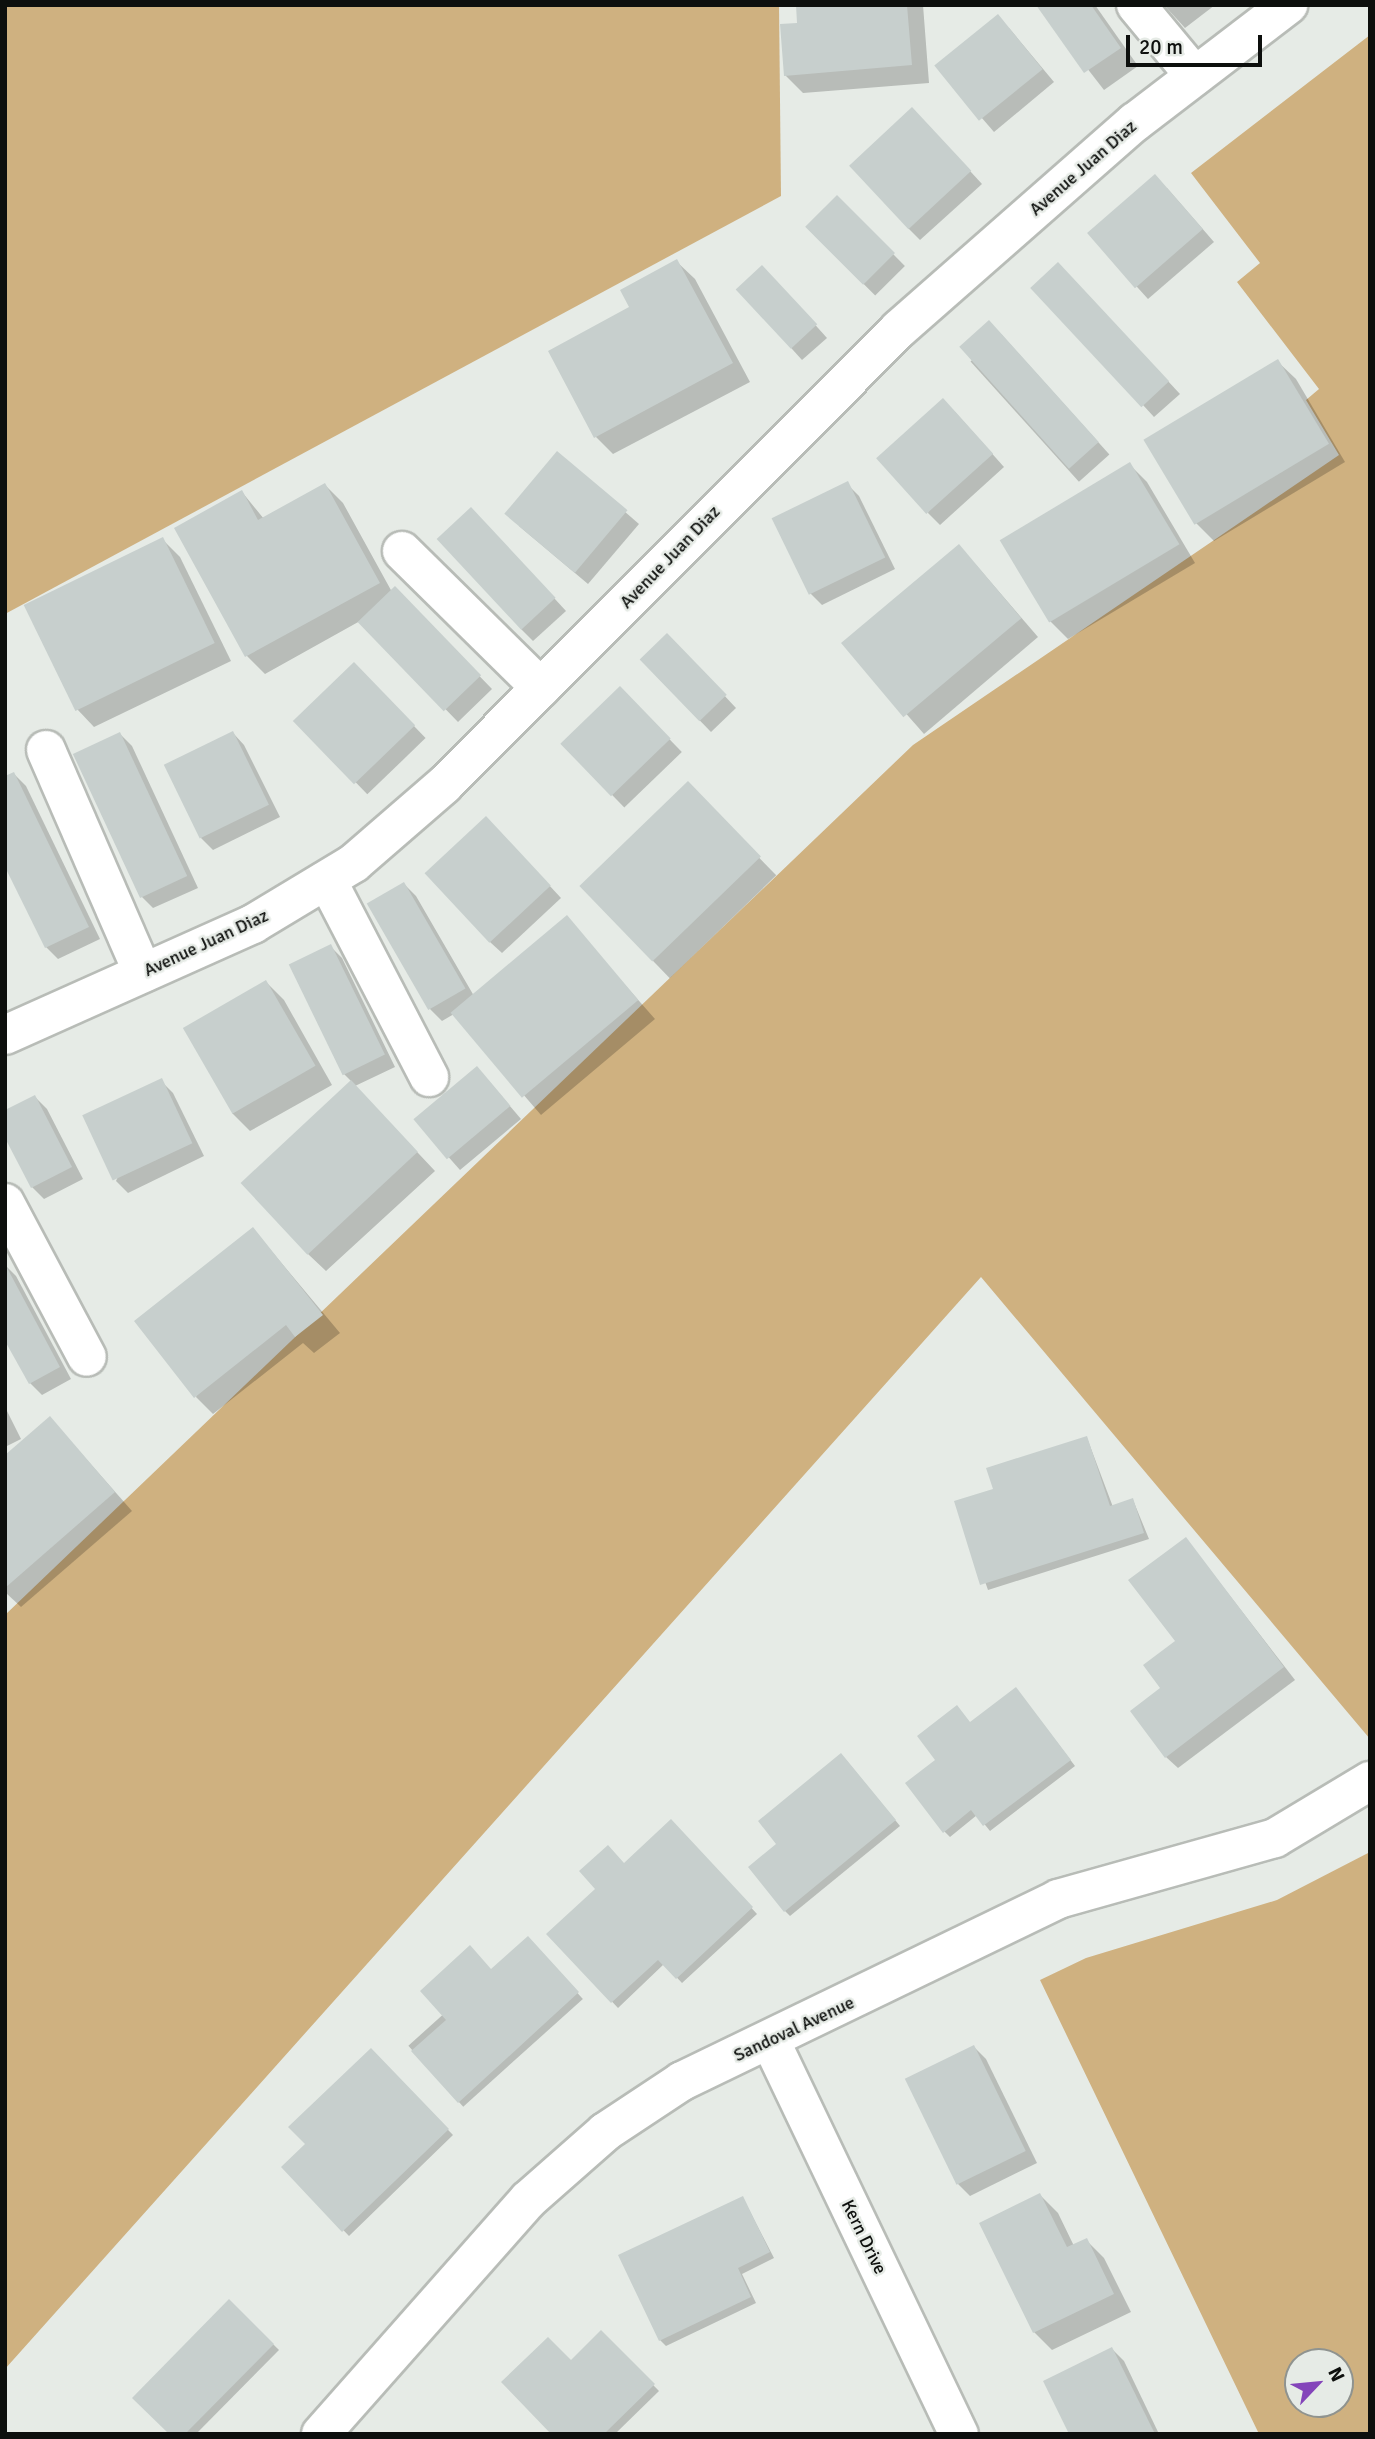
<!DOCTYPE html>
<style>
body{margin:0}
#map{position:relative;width:1375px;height:2439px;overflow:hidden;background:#e6ebe6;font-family:Signika,sans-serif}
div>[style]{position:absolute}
.green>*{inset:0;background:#cfb180}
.shadow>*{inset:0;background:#0003;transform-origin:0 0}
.building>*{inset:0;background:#c7cfcd;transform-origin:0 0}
.roads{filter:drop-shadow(2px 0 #b8bcb7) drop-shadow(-2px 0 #b8bcb7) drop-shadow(0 2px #b8bcb7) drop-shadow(0 -2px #b8bcb7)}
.minor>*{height:38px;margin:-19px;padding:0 19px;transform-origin:19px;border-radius:19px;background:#fff}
span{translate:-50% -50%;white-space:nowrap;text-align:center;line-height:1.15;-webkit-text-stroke:5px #e6ebe6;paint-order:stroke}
.street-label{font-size:18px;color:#0d0f0d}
.frame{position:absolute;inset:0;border:7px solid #0d0f0d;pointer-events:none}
.north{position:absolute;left:1284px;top:2348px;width:70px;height:70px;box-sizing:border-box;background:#e6ebe6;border:2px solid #8f938f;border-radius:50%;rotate:64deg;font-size:19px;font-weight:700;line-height:28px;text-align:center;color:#0d0f0d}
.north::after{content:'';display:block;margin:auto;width:24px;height:32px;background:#8445ba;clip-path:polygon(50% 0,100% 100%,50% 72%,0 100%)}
.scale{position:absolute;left:1126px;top:35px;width:136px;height:32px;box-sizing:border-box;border:4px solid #0d0f0d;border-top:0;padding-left:9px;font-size:21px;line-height:24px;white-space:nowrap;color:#0d0f0d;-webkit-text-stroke:5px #e6ebe6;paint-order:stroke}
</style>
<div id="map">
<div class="green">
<div style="clip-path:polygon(5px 5px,779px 5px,781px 196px,5px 614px)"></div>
<div style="clip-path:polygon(1370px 35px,1370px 1739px,981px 1277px,5px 2369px,5px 1615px,913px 745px,1339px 455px,1306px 400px,1319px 389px,1237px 282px,1260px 263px,1191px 173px)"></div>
<div style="clip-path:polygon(evenodd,1370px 1852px,1370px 2434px,1259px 2434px,1040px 1980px,1086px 1958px,1277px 1900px,1370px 1852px,1340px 2362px,1340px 2404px,1298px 2404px,1298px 2362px,1340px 2362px)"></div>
</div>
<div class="shadow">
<div style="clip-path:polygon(798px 5px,923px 5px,929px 83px,803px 93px,785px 75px,799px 24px)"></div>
<div style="clip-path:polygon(1038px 5px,1095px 5px,1138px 66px,1104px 90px)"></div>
<div style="clip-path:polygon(1164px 5px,1215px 5px,1185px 28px)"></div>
<div style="clip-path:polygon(1009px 28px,1054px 82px,994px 132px,937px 66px)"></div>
<div style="clip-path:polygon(924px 121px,982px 184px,920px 240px,908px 228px)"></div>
<div style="clip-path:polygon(1167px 188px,1214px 242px,1148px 299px,1089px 234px)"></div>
<div style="left:837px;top:198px;width:96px;height:42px;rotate:45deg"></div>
<div style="clip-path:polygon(677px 262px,695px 279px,750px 382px,613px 454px,596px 437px,632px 308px)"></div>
<div style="clip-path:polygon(1070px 276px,1180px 394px,1154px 417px,1143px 405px)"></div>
<div style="clip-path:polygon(774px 279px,827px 338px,802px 360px,738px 289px)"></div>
<div style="left:1001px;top:334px;width:162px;height:41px;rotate:48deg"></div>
<div style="clip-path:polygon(1278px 362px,1296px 379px,1345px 462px,1214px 541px,1196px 523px)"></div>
<div style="clip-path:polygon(955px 412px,1004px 467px,940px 525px,928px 513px)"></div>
<div style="clip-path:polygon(557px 453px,639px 524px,588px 584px,519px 526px)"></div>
<div style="clip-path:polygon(1130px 465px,1147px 482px,1195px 563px,1068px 639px,1050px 621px)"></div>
<div style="clip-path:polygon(847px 484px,859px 496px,895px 569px,822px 605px,810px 593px)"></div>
<div style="clip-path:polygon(325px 485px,343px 503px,392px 592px,395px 589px,492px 689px,458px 722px,360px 621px,265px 674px,247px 656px,176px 529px,242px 492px,264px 519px)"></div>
<div style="clip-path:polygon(483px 521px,566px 611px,533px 641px,521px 629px)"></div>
<div style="clip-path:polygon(162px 539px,180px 557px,231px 661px,94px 727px,77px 709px)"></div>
<div style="clip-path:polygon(976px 565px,1038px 637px,924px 734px,845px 644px)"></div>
<div style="clip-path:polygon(679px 647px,736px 708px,711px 732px,641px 660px)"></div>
<div style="left:354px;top:664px;width:103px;height:81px;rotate:46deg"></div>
<div style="left:620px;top:688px;width:89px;height:80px;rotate:46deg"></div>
<div style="clip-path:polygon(233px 733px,244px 745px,280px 817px,213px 850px,201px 838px)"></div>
<div style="clip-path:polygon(120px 734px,132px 746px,198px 888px,153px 908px,141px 896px)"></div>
<div style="clip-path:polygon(14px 774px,26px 786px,100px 939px,58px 959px,46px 947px)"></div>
<div style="left:688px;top:784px;width:127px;height:148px;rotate:46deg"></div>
<div style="clip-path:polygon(498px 830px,561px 898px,502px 953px,490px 942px)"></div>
<div style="clip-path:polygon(404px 884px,416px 896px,474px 996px,566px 918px,655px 1019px,541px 1115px,454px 1014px,442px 1021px,430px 1009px)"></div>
<div style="clip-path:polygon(330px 946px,342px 958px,395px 1067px,355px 1086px,435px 1171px,326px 1271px,308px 1254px,352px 1082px,344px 1074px)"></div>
<div style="clip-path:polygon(266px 982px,284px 1000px,332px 1085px,250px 1131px,232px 1113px)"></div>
<div style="clip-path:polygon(488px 1080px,521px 1119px,460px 1170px,415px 1119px)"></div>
<div style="clip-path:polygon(161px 1081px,173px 1093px,204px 1156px,128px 1193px,116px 1181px)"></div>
<div style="clip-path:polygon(35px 1097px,47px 1109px,83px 1179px,44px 1199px,32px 1187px)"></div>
<div style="clip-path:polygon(253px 1229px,340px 1333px,314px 1353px,303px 1343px,213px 1414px,196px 1397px)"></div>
<div style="clip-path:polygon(5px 1265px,16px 1276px,71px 1379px,42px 1395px,30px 1383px)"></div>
<div style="clip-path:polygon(5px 1407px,21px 1439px,5px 1447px)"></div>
<div style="clip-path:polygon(50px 1418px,132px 1511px,21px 1607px,5px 1592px,5px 1457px)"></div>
<div style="clip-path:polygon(1087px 1438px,1113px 1507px,1133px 1500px,1149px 1539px,988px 1590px,957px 1502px,995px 1490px)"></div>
<div style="clip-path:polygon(1186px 1539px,1295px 1680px,1178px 1768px,1166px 1757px)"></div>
<div style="clip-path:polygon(1021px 1695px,1075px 1766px,990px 1831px,977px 1815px,950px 1837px,944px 1831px,971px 1724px)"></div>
<div style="clip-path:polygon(846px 1760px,900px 1826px,790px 1916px,785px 1911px,779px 1844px)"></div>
<div style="clip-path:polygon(671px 1821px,757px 1914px,682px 1983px,664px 1964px,618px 2008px,549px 1934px)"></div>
<div style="left:528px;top:1938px;width:82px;height:161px;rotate:48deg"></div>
<div style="clip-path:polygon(974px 2047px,986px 2059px,1037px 2163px,970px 2196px,958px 2184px)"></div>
<div style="clip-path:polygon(370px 2050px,453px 2135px,349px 2236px,283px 2167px,308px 2144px)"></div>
<div style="clip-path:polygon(1040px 2195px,1058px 2213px,1074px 2246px,1086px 2240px,1104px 2258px,1131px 2312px,1052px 2350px,1034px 2332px)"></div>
<div style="clip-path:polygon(743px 2198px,774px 2258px,742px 2274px,756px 2303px,666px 2346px,660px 2340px)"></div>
<div style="clip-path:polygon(229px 2301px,279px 2350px,196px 2434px,172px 2434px)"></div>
<div style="clip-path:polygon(601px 2332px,659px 2391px,615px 2434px,554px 2434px)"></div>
<div style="clip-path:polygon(1112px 2349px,1124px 2361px,1159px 2434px,1071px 2434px)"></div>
</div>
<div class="building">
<div style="clip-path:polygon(796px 5px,907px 5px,912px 65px,784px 76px,780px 24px,797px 23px)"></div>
<div style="clip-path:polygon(1036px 5px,1091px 5px,1121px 48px,1084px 73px)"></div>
<div style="left:998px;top:14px;width:71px;height:82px;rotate:51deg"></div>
<div style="left:912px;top:107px;width:87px;height:86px;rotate:47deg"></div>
<div style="left:1155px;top:174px;width:73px;height:90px;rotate:49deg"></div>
<div style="left:837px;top:195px;width:82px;height:45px;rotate:45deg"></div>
<div style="clip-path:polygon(677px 259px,733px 363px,594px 438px,548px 351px,629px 307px,620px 290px)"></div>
<div style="left:1058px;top:262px;width:163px;height:38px;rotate:47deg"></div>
<div style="left:762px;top:265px;width:81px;height:36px;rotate:47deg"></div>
<div style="left:989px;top:320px;width:164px;height:40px;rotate:48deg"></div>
<div style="left:1278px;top:359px;width:99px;height:157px;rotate:59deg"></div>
<div style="left:943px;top:398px;width:75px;height:90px;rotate:48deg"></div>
<div style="left:557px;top:451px;width:92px;height:82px;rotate:40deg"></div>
<div style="left:1130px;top:462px;width:96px;height:152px;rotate:59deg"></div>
<div style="left:848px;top:481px;width:85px;height:85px;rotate:64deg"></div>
<div style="clip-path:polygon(325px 483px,380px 583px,245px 657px,174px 528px,242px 490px,258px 520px)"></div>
<div style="left:471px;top:507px;width:124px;height:47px;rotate:47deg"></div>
<div style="left:163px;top:537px;width:118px;height:155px;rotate:64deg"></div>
<div style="left:959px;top:544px;width:97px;height:154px;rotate:50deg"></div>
<div style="left:395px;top:586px;width:124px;height:52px;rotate:46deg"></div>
<div style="left:667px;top:633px;width:86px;height:38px;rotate:46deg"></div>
<div style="left:354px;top:662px;width:88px;height:85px;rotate:46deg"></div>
<div style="left:620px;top:686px;width:73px;height:83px;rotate:46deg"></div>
<div style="left:233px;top:731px;width:82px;height:77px;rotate:64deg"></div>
<div style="left:120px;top:732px;width:159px;height:52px;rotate:65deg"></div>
<div style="clip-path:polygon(14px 772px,89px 927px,45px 948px,5px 867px,5px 776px)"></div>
<div style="left:688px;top:781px;width:105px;height:151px;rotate:46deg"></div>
<div style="left:486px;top:816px;width:95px;height:84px;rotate:47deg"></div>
<div style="left:404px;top:882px;width:123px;height:43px;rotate:60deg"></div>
<div style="left:567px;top:915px;width:111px;height:152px;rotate:50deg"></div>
<div style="left:331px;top:944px;width:123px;height:47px;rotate:64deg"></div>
<div style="left:266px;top:980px;width:99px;height:96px;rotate:60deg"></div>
<div style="left:477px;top:1066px;width:52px;height:83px;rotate:50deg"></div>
<div style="left:162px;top:1078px;width:72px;height:88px;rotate:65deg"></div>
<div style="left:351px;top:1080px;width:98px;height:151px;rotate:47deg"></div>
<div style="clip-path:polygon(35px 1095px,72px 1167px,31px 1188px,5px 1138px,5px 1110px)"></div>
<div style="clip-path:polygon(253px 1227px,323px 1315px,295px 1337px,286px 1325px,194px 1398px,134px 1321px)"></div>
<div style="clip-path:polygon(5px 1264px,60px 1367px,29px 1384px,5px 1341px)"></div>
<div style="clip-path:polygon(50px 1416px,115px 1492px,5px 1588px,5px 1455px)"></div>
<div style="clip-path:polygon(1087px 1436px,1110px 1506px,1133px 1498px,1144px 1533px,980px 1585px,954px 1501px,993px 1489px,986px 1468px)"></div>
<div style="clip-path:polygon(1186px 1537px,1284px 1667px,1165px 1758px,1130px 1711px,1160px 1688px,1143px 1665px,1175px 1641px,1128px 1580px)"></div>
<div style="clip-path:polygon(1016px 1687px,1071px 1760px,983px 1826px,971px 1810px,943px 1833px,905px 1783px,935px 1760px,917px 1736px,957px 1705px,970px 1722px)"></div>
<div style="clip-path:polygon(841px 1753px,896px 1820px,784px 1912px,748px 1867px,776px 1844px,758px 1821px)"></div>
<div style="clip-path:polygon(671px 1819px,753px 1907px,676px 1979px,658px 1960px,611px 2003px,546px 1934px,595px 1889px,579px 1871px,608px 1845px,624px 1863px)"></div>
<div style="clip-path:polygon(528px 1936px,579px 1992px,458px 2103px,411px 2051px,446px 2020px,420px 1991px,470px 1945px,491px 1969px)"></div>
<div style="left:974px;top:2045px;width:118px;height:77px;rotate:64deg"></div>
<div style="clip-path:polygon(371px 2048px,449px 2129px,342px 2232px,281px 2167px,305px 2144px,288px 2127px)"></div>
<div style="clip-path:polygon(1040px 2193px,1067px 2247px,1087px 2238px,1114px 2294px,1033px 2333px,979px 2223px)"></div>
<div style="clip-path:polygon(743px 2196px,770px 2252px,738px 2268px,751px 2297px,659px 2341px,618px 2255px)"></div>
<div style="clip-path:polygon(229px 2299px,274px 2344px,185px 2434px,169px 2434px,132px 2398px)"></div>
<div style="clip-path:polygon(601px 2330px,655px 2384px,604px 2434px,551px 2434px,501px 2382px,548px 2337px,571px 2360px)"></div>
<div style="clip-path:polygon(1112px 2347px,1155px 2434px,1069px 2434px,1043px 2381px)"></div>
</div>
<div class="roads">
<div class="minor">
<div style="left:1136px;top:5px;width:92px;rotate:50.3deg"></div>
<div style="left:402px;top:551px;width:195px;rotate:44.6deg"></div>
<div style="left:46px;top:750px;width:243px;rotate:66.5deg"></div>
<div style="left:327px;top:880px;width:222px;rotate:62.6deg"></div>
<div style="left:5px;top:1035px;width:272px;rotate:-24.1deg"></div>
<div style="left:253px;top:924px;width:118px;rotate:-31.1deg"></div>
<div style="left:354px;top:863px;width:119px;rotate:-40.9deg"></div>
<div style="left:444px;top:785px;width:644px;rotate:-45.06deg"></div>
<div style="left:899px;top:329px;width:314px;rotate:-41.3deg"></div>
<div style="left:1135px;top:122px;width:193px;rotate:-37.4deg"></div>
<div style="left:5px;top:1203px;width:174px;rotate:62deg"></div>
<div style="left:770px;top:2040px;width:437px;rotate:64.4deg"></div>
<div style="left:321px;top:2434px;width:312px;rotate:-48.5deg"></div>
<div style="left:528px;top:2200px;width:103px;rotate:-41.4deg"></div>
<div style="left:605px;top:2132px;width:92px;rotate:-33.5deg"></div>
<div style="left:682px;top:2081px;width:418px;rotate:-25.8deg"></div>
<div style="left:1058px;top:1899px;width:225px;rotate:-15.7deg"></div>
<div style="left:1275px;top:1838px;width:111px;rotate:-31deg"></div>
</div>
</div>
<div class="street-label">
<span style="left:1083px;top:168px;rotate:-41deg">Avenue Juan Diaz</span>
<span style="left:670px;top:557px;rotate:-46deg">Avenue Juan Diaz</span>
<span style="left:206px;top:943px;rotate:-25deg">Avenue Juan Diaz</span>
<span style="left:794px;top:2029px;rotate:-25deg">Sandoval Avenue</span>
<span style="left:864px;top:2237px;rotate:64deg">Kern Drive</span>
</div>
<div class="frame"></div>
<div class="north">N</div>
<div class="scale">20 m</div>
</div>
